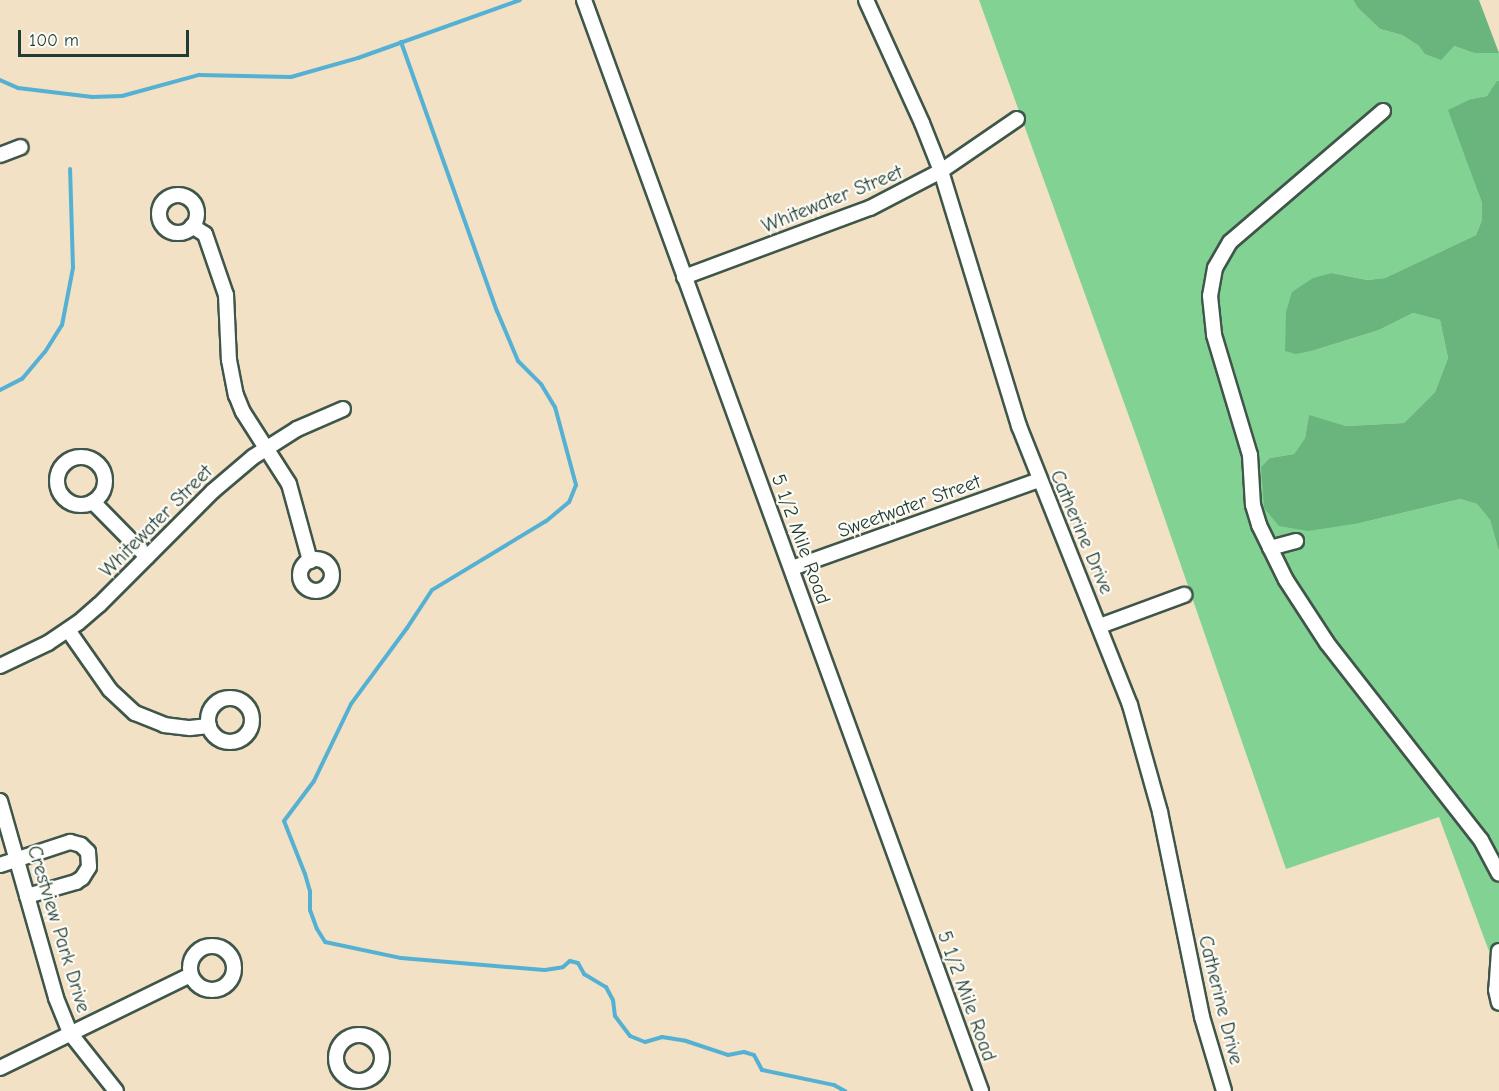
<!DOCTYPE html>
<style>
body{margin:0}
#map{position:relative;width:1499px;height:1091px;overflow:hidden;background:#f3e1c5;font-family:"Comic Neue",sans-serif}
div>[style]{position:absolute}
.green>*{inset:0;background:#82d393}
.forest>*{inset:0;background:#69b57d}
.stream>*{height:4px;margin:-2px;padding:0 2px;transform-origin:2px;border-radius:2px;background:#55b1d3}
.roads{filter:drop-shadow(2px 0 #3f564a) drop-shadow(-2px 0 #3f564a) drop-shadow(0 2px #3f564a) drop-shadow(0 -2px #3f564a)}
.street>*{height:14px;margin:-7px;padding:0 7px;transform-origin:7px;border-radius:7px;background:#fff}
.street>.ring{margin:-7px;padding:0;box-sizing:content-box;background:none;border:14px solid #fff;border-radius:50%}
span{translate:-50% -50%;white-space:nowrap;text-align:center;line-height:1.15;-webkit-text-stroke:4.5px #fdfcf7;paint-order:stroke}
.street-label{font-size:20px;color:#1f3d34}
.scale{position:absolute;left:18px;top:30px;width:171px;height:27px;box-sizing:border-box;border:3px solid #1f3d34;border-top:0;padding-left:8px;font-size:18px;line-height:21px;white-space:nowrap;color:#1f3d34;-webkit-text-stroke:4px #fdfcf7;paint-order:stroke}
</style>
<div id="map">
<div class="green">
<div style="clip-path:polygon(979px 0,1353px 0,1358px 8px,1380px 29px,1402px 35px,1419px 46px,1426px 54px,1454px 46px,1474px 53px,1499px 53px,1499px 81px,1487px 96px,1471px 99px,1470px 169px,1482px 203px,1482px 220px,1476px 235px,1385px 278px,1367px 280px,1332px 273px,1315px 350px,1379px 330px,1413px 313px,1440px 320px,1448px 358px,1435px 392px,1404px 423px,1346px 426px,1309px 416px,1305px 438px,1294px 454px,1270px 458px,1360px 523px,1460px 499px,1477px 504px,1490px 520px,1499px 552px,1499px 978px,1439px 817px,1286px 869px,1140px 447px)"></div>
</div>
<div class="forest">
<div style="clip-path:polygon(1353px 0,1479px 0,1499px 53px,1474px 53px,1454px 46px,1441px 60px,1425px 54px,1419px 46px,1402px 35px,1380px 29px,1358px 8px)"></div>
<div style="clip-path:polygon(1497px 81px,1499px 81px,1499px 552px,1490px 520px,1477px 504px,1460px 499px,1360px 523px,1308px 531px,1279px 526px,1264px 508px,1261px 467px,1270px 458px,1294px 454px,1305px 438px,1309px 415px,1346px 426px,1404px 423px,1435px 392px,1448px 358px,1440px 320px,1413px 313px,1379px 330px,1315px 350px,1296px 354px,1285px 351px,1286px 312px,1292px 292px,1313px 278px,1332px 273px,1367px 280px,1385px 278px,1476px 235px,1482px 220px,1482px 203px,1448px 110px,1471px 99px,1487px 96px)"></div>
</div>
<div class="stream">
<div style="left:401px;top:42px;width:286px;rotate:70.4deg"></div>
<div style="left:497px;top:311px;width:54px;rotate:67.2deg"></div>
<div style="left:518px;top:361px;width:33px;rotate:45deg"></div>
<div style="left:541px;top:384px;width:27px;rotate:59deg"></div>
<div style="left:555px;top:407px;width:81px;rotate:74.9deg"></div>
<div style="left:576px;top:485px;width:18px;rotate:112deg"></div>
<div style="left:569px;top:502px;width:30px;rotate:140deg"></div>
<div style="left:546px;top:521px;width:133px;rotate:148.8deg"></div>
<div style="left:432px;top:590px;width:45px;rotate:123.3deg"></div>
<div style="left:407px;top:628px;width:94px;rotate:126.4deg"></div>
<div style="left:351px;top:704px;width:85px;rotate:115.7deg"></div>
<div style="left:314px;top:781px;width:50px;rotate:126.9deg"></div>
<div style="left:284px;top:821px;width:57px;rotate:68.4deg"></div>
<div style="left:305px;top:874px;width:18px;rotate:74deg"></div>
<div style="left:310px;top:891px;width:19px;rotate:90deg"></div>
<div style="left:310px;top:910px;width:20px;rotate:70deg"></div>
<div style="left:317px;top:929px;width:15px;rotate:58deg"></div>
<div style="left:325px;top:942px;width:78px;rotate:11.9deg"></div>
<div style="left:401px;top:958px;width:144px;rotate:4.8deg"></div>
<div style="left:545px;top:970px;width:18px;rotate:-9deg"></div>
<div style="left:563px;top:967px;width:9px;rotate:-41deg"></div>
<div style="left:570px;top:961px;width:8px;rotate:14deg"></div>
<div style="left:578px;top:963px;width:13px;rotate:61deg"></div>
<div style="left:584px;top:974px;width:26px;rotate:31deg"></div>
<div style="left:606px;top:987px;width:15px;rotate:62deg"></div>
<div style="left:613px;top:1000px;width:16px;rotate:83deg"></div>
<div style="left:615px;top:1016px;width:25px;rotate:53deg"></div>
<div style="left:630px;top:1036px;width:16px;rotate:22deg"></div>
<div style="left:645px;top:1042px;width:18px;rotate:-16deg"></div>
<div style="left:662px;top:1037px;width:24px;rotate:9deg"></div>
<div style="left:686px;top:1041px;width:44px;rotate:18.4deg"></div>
<div style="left:728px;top:1055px;width:16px;rotate:-11deg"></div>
<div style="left:744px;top:1052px;width:10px;rotate:17deg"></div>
<div style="left:754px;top:1055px;width:17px;rotate:62deg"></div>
<div style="left:762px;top:1070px;width:74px;rotate:11.8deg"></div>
<div style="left:834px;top:1085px;width:13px;rotate:29deg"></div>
<div style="left:0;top:80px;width:20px;rotate:24deg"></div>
<div style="left:18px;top:88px;width:75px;rotate:6.9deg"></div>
<div style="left:92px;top:97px;width:30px;rotate:-2deg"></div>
<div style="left:122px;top:96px;width:80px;rotate:-15.3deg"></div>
<div style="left:199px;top:75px;width:92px;rotate:1.2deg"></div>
<div style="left:291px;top:77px;width:70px;rotate:-15.8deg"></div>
<div style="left:358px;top:58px;width:172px;rotate:-19.7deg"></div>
<div style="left:0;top:390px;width:25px;rotate:-27deg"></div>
<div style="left:22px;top:379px;width:35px;rotate:-50deg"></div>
<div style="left:45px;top:352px;width:32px;rotate:-58deg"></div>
<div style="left:62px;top:325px;width:58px;rotate:-79.1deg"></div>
<div style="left:73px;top:268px;width:99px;rotate:-91.7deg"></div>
</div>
<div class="roads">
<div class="street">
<div style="left:584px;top:0;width:1161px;rotate:70deg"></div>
<div style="left:866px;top:0;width:135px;rotate:65.5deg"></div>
<div style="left:922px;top:123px;width:52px;rotate:68.4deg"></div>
<div style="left:941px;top:171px;width:267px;rotate:73deg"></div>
<div style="left:1019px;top:426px;width:300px;rotate:68.3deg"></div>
<div style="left:1130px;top:705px;width:111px;rotate:74.3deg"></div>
<div style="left:1160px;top:812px;width:209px;rotate:78.4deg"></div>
<div style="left:1202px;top:1017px;width:77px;rotate:73.4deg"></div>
<div style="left:1383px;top:111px;width:201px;rotate:139.4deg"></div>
<div style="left:1230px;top:242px;width:30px;rotate:120deg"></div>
<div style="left:1215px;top:268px;width:28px;rotate:100deg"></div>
<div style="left:1210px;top:296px;width:39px;rotate:84deg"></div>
<div style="left:1214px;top:335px;width:125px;rotate:73.3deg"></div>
<div style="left:1250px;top:455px;width:50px;rotate:86.6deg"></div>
<div style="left:1253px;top:505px;width:21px;rotate:73deg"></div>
<div style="left:1259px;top:525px;width:61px;rotate:63.9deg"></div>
<div style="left:1286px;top:580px;width:75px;rotate:56.9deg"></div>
<div style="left:1327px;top:643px;width:250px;rotate:52deg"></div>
<div style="left:1481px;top:840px;width:38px;rotate:62deg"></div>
<div style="left:0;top:155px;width:22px;rotate:-21deg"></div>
<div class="ring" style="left:159px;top:195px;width:24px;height:24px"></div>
<div style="left:192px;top:226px;width:15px;rotate:32deg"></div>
<div style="left:205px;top:234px;width:65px;rotate:71deg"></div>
<div style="left:226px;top:295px;width:65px;rotate:87.4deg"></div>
<div style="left:229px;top:360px;width:36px;rotate:79deg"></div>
<div style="left:236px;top:395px;width:18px;rotate:68deg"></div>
<div style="left:243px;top:412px;width:85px;rotate:57.4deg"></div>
<div style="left:289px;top:484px;width:80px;rotate:74.7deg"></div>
<div style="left:684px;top:277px;width:198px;rotate:-20.4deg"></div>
<div style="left:870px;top:208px;width:80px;rotate:-27.5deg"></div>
<div style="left:941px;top:171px;width:92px;rotate:-34.4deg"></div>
<div class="ring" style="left:57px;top:457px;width:34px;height:34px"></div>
<div style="left:93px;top:502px;width:77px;rotate:45.5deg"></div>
<div style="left:1270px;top:548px;width:27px;rotate:-15deg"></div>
<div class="ring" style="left:300px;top:559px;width:18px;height:18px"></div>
<div style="left:792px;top:568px;width:262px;rotate:-19.6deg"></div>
<div style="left:1100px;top:626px;width:90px;rotate:-20.3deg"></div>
<div style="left:68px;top:630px;width:73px;rotate:55deg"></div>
<div style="left:110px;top:690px;width:34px;rotate:43deg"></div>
<div style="left:135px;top:713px;width:31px;rotate:22deg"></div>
<div style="left:164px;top:725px;width:26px;rotate:7deg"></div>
<div style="left:190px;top:728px;width:19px;rotate:-6deg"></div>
<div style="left:0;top:666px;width:53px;rotate:-25.6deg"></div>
<div style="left:48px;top:643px;width:36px;rotate:-34deg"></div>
<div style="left:78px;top:623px;width:28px;rotate:-41deg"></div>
<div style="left:99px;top:605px;width:161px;rotate:-45deg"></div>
<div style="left:213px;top:491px;width:52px;rotate:-40.4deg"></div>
<div style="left:253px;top:457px;width:52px;rotate:-32.5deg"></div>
<div style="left:297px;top:429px;width:50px;rotate:-23.5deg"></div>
<div class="ring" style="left:208px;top:698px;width:30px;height:30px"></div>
<div style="left:0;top:801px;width:205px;rotate:74.1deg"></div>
<div style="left:56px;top:998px;width:38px;rotate:68deg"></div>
<div style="left:70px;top:1033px;width:74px;rotate:51.6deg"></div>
<div style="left:0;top:865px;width:74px;rotate:-18.2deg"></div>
<div style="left:70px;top:842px;width:11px;rotate:15deg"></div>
<div style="left:81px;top:845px;width:10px;rotate:45deg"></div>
<div style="left:88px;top:852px;width:15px;rotate:86deg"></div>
<div style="left:89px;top:867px;width:13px;rotate:122deg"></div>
<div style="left:82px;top:878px;width:7px;rotate:146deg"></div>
<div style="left:76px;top:882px;width:51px;rotate:164.1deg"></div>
<div class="ring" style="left:190px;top:946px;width:30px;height:30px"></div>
<div style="left:1499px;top:951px;width:39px;rotate:94deg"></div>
<div style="left:1496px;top:990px;width:13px;rotate:77deg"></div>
<div class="ring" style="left:336px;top:1035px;width:32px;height:32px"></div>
<div style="left:0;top:1068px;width:212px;rotate:-26deg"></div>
</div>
</div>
<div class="street-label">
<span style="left:832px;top:199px;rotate:-22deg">Whitewater Street</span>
<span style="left:909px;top:506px;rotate:-20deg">Sweetwater Street</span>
<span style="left:156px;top:521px;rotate:-45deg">Whitewater Street</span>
<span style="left:1082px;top:532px;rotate:67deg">Catherine Drive</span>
<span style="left:801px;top:539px;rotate:70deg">5 1/2 Mile Road</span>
<span style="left:59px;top:929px;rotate:73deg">Crestview Park Drive</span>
<span style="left:967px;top:996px;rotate:70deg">5 1/2 Mile Road</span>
<span style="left:1221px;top:1000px;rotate:76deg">Catherine Drive</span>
</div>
<div class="scale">100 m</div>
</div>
